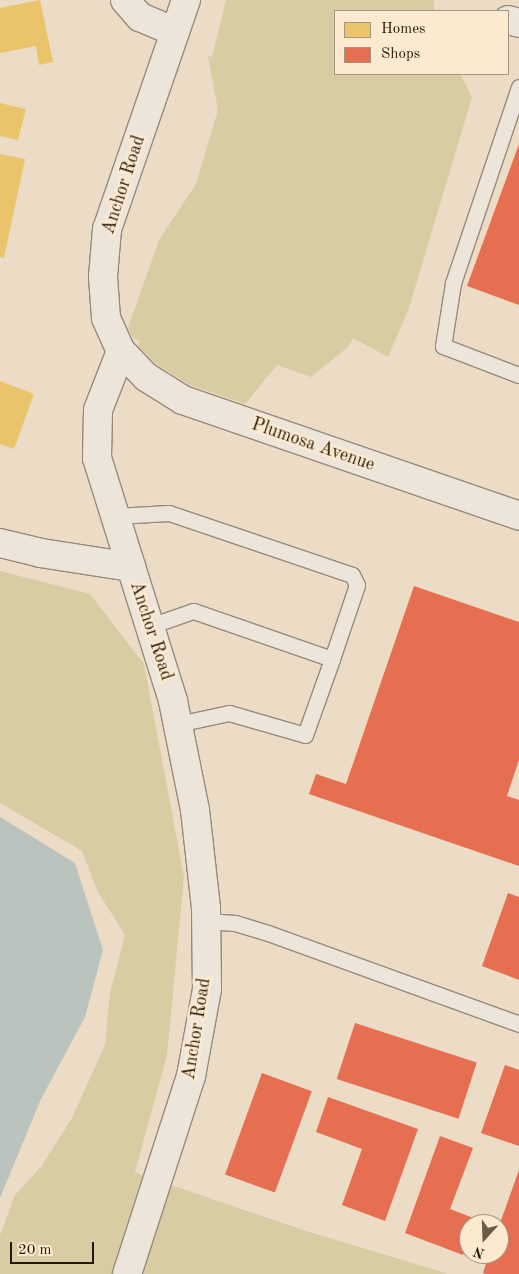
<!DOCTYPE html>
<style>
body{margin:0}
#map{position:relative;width:519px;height:1274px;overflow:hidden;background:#ecdbc5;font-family:"Old Standard TT",serif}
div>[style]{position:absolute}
.green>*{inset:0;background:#d8cca3}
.water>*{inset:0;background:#bac3bd}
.homes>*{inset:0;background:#e9c46a}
.shops>*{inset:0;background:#e76f51;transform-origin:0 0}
.roads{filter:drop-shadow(1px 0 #958a7c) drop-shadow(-1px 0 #958a7c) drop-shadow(0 1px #958a7c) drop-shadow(0 -1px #958a7c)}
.lane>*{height:15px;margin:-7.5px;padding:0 7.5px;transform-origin:7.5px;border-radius:7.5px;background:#eee5da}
.street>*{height:28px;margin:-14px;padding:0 14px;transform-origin:14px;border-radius:14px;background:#eee5da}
.secondary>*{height:28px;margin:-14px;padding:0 14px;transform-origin:14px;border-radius:14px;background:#eee5da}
span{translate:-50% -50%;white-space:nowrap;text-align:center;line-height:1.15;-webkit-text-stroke:5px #fcead0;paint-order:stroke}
.street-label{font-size:18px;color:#241708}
.legend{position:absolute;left:334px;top:10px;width:175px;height:65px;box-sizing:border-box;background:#fcead0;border:1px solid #a69680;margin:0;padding:6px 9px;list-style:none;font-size:15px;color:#241708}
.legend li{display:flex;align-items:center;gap:10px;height:25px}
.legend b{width:25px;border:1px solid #a69680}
.north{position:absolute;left:459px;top:1214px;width:50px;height:50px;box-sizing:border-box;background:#fcead0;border:1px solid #a69680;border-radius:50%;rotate:200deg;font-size:14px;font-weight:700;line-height:20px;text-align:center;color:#241708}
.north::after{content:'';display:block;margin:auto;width:18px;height:22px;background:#6a5c4a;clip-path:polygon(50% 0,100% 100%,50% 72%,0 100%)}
.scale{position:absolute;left:10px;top:1242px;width:84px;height:22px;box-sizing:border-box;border:2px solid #241708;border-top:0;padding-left:6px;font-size:15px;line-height:18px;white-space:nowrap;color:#241708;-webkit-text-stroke:4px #fcead0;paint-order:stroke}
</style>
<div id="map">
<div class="green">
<div style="clip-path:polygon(226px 0,434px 0,434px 11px,335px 11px,335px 74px,460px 74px,472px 97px,409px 308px,388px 357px,353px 338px,348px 347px,311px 377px,277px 365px,245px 404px,190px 385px,156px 364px,138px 346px,140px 341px,132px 337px,128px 328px,159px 240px,196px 184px,218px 110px,208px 56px,212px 57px)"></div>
<div style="clip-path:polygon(0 571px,90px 594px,144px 664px,184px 877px,167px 1055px,135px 1172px,144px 1176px,111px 1274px,0 1274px,0 1235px,15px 1195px,41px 1167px,72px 1118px,105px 1045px,110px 993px,125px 935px,98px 892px,82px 851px,0 803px)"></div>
<div style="clip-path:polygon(171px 1185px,306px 1231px,449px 1274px,142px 1274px)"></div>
</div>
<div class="water">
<div style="clip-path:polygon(0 817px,75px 863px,103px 950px,85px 1017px,41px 1099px,0 1198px)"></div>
</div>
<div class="homes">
<div style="clip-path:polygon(40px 0,53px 62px,39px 65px,36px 46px,0 53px,0 8px)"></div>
<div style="clip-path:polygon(0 103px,26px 109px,18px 140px,0 136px)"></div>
<div style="clip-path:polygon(0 154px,25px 159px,4px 258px,0 257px)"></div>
<div style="clip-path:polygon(0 381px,34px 394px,14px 449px,0 444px)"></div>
</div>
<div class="shops">
<div style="clip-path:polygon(519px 144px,519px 305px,467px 286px)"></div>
<div style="clip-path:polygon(414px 586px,519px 622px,519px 760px,507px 796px,519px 800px,519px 866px,309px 794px,316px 774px,346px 784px)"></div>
<div style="clip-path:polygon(508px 893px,519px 897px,519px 980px,482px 966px)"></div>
<div style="left:355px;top:1023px;width:128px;height:59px;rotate:18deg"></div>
<div style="clip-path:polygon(505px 1065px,519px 1070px,519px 1146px,481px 1133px)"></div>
<div style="left:262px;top:1073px;width:53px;height:108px;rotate:20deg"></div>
<div style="clip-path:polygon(328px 1097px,418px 1129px,385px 1221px,342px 1205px,362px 1149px,316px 1132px)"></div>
<div style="clip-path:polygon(440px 1136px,473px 1148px,450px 1209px,476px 1219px,475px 1224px,469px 1224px,469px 1239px,463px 1255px,405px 1233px)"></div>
<div style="clip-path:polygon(519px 1170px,519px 1274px,486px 1274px,483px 1273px,489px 1254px,499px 1254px,499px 1226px)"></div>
</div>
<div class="roads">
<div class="lane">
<div style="left:519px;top:87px;width:207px;rotate:108.6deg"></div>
<div style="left:453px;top:283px;width:64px;rotate:99deg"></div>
<div style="left:443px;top:346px;width:81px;rotate:20.9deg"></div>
<div style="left:115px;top:516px;width:54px;rotate:-3.2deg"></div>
<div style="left:169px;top:513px;width:193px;rotate:18.7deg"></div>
<div style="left:352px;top:575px;width:11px;rotate:63deg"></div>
<div style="left:357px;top:585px;width:78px;rotate:108.7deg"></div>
<div style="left:332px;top:659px;width:147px;rotate:-160.9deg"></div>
<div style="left:193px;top:611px;width:46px;rotate:160.8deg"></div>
<div style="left:178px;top:724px;width:52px;rotate:-12.2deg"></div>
<div style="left:229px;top:713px;width:79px;rotate:16.1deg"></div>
<div style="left:305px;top:735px;width:81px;rotate:-70.4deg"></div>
<div style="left:206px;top:921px;width:29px;rotate:4deg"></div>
<div style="left:235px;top:923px;width:34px;rotate:17deg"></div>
<div style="left:268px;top:933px;width:267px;rotate:19.9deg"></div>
</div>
<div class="street">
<div style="left:125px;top:0;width:23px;rotate:49deg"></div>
<div style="left:140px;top:17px;width:38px;rotate:23deg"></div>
<div style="left:508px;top:20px;width:11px;rotate:15deg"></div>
<div style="left:121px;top:351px;width:63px;rotate:111.3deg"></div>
<div style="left:98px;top:410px;width:48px;rotate:91.2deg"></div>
<div style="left:97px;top:458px;width:255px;rotate:72.6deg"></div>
<div style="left:173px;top:701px;width:111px;rotate:78.6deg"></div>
<div style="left:195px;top:810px;width:99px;rotate:83.6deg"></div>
<div style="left:206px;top:908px;width:81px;rotate:89.3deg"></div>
<div style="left:207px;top:989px;width:88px;rotate:100.4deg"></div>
<div style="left:191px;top:1076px;width:208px;rotate:107.9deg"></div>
<div style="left:0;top:543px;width:42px;rotate:13.7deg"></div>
<div style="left:41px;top:553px;width:91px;rotate:8.8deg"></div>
</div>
<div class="secondary">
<div style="left:186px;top:0;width:242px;rotate:109deg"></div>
<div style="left:107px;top:229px;width:48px;rotate:94.8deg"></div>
<div style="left:103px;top:277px;width:41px;rotate:85.8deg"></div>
<div style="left:106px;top:318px;width:36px;rotate:66deg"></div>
<div style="left:121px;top:351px;width:36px;rotate:46deg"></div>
<div style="left:146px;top:377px;width:44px;rotate:31.9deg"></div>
<div style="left:183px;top:400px;width:355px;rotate:19deg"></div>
</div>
</div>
<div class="street-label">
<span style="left:124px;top:185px;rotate:-72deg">Anchor Road</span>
<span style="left:313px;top:445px;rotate:19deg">Plumosa Avenue</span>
<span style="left:151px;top:631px;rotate:72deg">Anchor Road</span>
<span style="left:197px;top:1029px;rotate:-81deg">Anchor Road</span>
</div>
<ul class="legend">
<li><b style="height:14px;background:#e9c46a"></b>Homes</li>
<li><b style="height:14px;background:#e76f51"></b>Shops</li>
</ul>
<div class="north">N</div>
<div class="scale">20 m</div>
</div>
